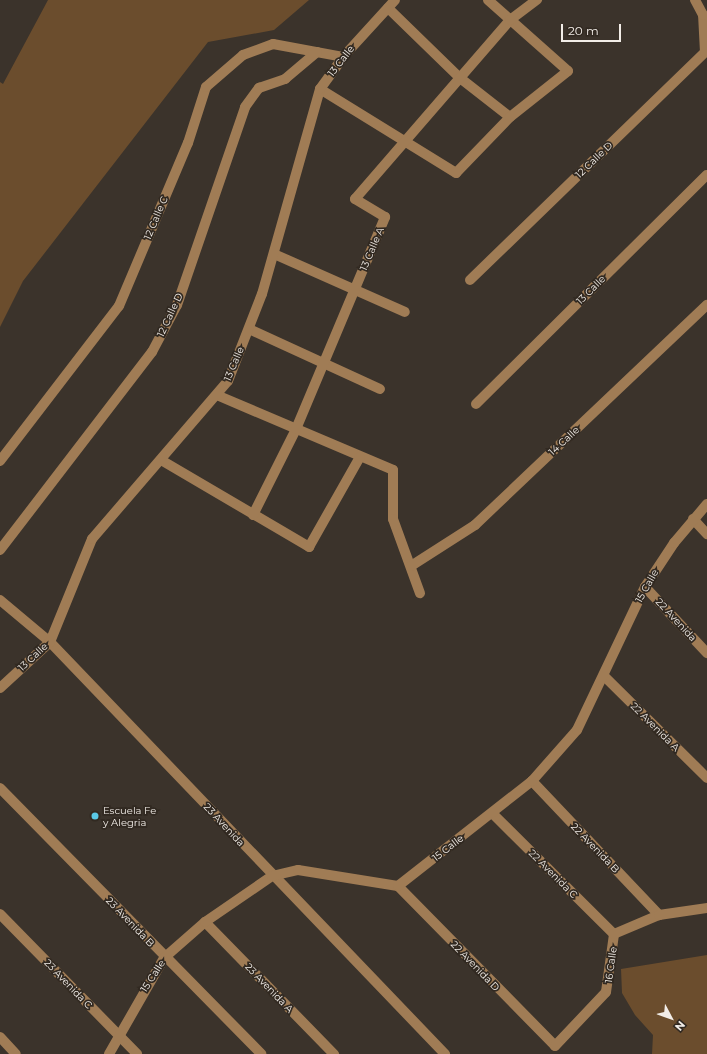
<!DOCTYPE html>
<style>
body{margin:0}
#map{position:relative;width:707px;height:1054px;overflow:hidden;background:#3b332b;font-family:Montserrat,sans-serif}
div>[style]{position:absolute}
.green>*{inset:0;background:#6b4d2d}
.minor>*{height:10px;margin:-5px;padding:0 5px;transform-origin:5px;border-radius:5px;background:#a07c55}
.dots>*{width:11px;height:11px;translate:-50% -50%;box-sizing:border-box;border:2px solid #312921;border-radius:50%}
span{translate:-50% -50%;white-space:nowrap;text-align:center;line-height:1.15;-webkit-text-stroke:3.5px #312921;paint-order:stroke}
.street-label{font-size:10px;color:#f2ede8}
.poi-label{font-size:10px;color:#f2ede8}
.left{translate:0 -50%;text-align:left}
.north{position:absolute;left:651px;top:998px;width:40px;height:40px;-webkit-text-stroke:3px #312921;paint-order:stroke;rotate:131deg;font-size:11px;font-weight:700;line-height:16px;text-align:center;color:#f2ede8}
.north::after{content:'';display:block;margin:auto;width:14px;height:18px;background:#f2ede8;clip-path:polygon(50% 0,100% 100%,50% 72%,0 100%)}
.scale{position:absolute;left:561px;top:24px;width:60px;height:18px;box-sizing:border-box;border:2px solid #f2ede8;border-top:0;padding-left:5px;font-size:12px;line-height:14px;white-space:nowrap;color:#f2ede8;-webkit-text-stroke:3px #312921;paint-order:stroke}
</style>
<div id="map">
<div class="green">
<div style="clip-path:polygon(48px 0,309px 0,274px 30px,208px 42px,23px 281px,0 327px,0 82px,3px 84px)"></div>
<div style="clip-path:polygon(707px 955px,707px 1054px,652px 1054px,653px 1035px,635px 1015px,622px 993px,621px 969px)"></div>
</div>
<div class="minor">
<div style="left:388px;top:8px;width:100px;rotate:44.2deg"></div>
<div style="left:460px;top:78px;width:63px;rotate:38deg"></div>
<div style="left:320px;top:89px;width:160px;rotate:31.7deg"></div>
<div style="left:456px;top:173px;width:78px;rotate:-46deg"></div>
<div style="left:510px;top:117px;width:74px;rotate:-38.4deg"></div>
<div style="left:568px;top:71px;width:107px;rotate:-138.4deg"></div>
<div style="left:274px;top:254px;width:143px;rotate:23.9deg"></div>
<div style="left:470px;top:280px;width:327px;rotate:-44.1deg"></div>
<div style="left:705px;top:52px;width:37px;rotate:-93deg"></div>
<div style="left:703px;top:15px;width:17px;rotate:-118deg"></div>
<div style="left:249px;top:329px;width:144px;rotate:24.6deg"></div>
<div style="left:219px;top:396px;width:189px;rotate:23deg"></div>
<div style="left:393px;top:470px;width:49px;rotate:90deg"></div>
<div style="left:393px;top:519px;width:79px;rotate:70deg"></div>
<div style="left:476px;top:404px;width:325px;rotate:-44.8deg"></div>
<div style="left:161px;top:460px;width:172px;rotate:30.4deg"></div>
<div style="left:309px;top:547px;width:103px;rotate:-60.5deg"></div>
<div style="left:0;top:461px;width:195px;rotate:-52.5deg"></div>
<div style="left:119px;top:306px;width:177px;rotate:-67.1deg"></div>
<div style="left:188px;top:143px;width:59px;rotate:-72.2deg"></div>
<div style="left:206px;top:87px;width:49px;rotate:-40.9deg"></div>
<div style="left:243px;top:55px;width:32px;rotate:-20deg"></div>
<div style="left:273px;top:44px;width:71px;rotate:10.5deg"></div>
<div style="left:253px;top:515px;width:96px;rotate:-63.4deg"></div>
<div style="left:296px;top:429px;width:230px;rotate:-67.2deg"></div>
<div style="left:385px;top:217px;width:35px;rotate:-149deg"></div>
<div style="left:355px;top:199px;width:237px;rotate:-49.1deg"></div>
<div style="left:510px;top:20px;width:34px;rotate:-37deg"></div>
<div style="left:693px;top:519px;width:21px;rotate:47deg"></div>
<div style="left:0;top:550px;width:250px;rotate:-52.5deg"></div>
<div style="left:152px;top:352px;width:53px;rotate:-62deg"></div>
<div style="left:177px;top:305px;width:209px;rotate:-71deg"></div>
<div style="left:245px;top:107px;width:24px;rotate:-54deg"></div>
<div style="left:259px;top:88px;width:28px;rotate:-19deg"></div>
<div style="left:285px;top:79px;width:42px;rotate:-40.2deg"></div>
<div style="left:411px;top:566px;width:76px;rotate:-32.6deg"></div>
<div style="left:475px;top:525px;width:320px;rotate:-43.5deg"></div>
<div style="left:645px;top:587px;width:91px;rotate:46.8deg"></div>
<div style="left:0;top:600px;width:65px;rotate:40deg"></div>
<div style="left:50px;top:642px;width:571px;rotate:46.21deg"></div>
<div style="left:604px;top:676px;width:145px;rotate:44.7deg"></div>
<div style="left:0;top:688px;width:68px;rotate:-42.6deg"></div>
<div style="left:50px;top:642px;width:111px;rotate:-67.8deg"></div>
<div style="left:92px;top:539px;width:208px;rotate:-49.3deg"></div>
<div style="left:228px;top:381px;width:93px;rotate:-68.7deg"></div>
<div style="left:262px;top:294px;width:213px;rotate:-74.2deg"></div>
<div style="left:320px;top:89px;width:39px;rotate:-54deg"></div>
<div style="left:343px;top:57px;width:77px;rotate:-47.6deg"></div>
<div style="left:532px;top:781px;width:185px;rotate:46.5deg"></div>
<div style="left:0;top:788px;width:373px;rotate:45.5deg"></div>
<div style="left:492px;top:813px;width:172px;rotate:44.8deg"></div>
<div style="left:398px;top:886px;width:224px;rotate:45.5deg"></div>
<div style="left:555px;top:1046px;width:74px;rotate:-46.6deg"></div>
<div style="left:606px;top:992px;width:59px;rotate:-82.1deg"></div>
<div style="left:614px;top:934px;width:49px;rotate:-22.9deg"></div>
<div style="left:659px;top:915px;width:49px;rotate:-8.3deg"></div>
<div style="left:0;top:914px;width:196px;rotate:45.6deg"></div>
<div style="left:205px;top:922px;width:185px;rotate:45.7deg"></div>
<div style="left:0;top:1037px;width:23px;rotate:47deg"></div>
<div style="left:109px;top:1054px;width:111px;rotate:-60.2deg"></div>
<div style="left:164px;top:958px;width:55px;rotate:-41.3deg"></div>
<div style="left:205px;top:922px;width:81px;rotate:-34.5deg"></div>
<div style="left:272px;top:876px;width:27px;rotate:-13deg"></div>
<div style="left:298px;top:870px;width:101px;rotate:9.1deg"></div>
<div style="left:398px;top:886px;width:170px;rotate:-38.1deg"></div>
<div style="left:532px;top:781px;width:68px;rotate:-48.6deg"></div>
<div style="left:577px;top:730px;width:158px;rotate:-64.6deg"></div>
<div style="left:645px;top:587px;width:53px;rotate:-56.6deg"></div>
<div style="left:674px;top:543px;width:51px;rotate:-49.8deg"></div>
</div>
<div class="dots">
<div style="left:95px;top:816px;background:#5ac8e5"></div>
</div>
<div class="street-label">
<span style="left:341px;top:61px;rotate:-52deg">13 Calle</span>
<span style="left:594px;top:160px;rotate:-44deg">12 Calle D</span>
<span style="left:156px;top:218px;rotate:-67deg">12 Calle C</span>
<span style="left:372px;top:249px;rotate:-67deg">13 Calle A</span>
<span style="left:591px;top:290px;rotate:-45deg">13 Calle</span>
<span style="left:170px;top:315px;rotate:-65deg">12 Calle D</span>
<span style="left:234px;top:364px;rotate:-67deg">13 Calle</span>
<span style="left:564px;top:441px;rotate:-43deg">14 Calle</span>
<span style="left:647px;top:586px;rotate:-61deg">15 Calle</span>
<span style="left:676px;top:620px;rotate:47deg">22 Avenida</span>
<span style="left:33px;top:657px;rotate:-43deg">13 Calle</span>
<span style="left:655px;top:727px;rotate:45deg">22 Avenida A</span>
<span style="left:224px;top:825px;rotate:47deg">23 Avenida</span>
<span style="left:448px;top:848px;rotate:-38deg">15 Calle</span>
<span style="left:595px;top:848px;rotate:46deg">22 Avenida B</span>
<span style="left:553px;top:874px;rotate:45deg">22 Avenida C</span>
<span style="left:130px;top:922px;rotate:46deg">23 Avenida B</span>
<span style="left:611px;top:965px;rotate:-82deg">16 Calle</span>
<span style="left:475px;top:966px;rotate:46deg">22 Avenida D</span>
<span style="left:153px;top:976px;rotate:-57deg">15 Calle</span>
<span style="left:68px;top:984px;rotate:46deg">23 Avenida C</span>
<span style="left:269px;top:988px;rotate:46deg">23 Avenida A</span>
</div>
<div class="poi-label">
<span class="left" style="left:103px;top:816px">Escuela Fe<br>y Alegria</span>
</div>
<div class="north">N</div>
<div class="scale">20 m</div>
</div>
